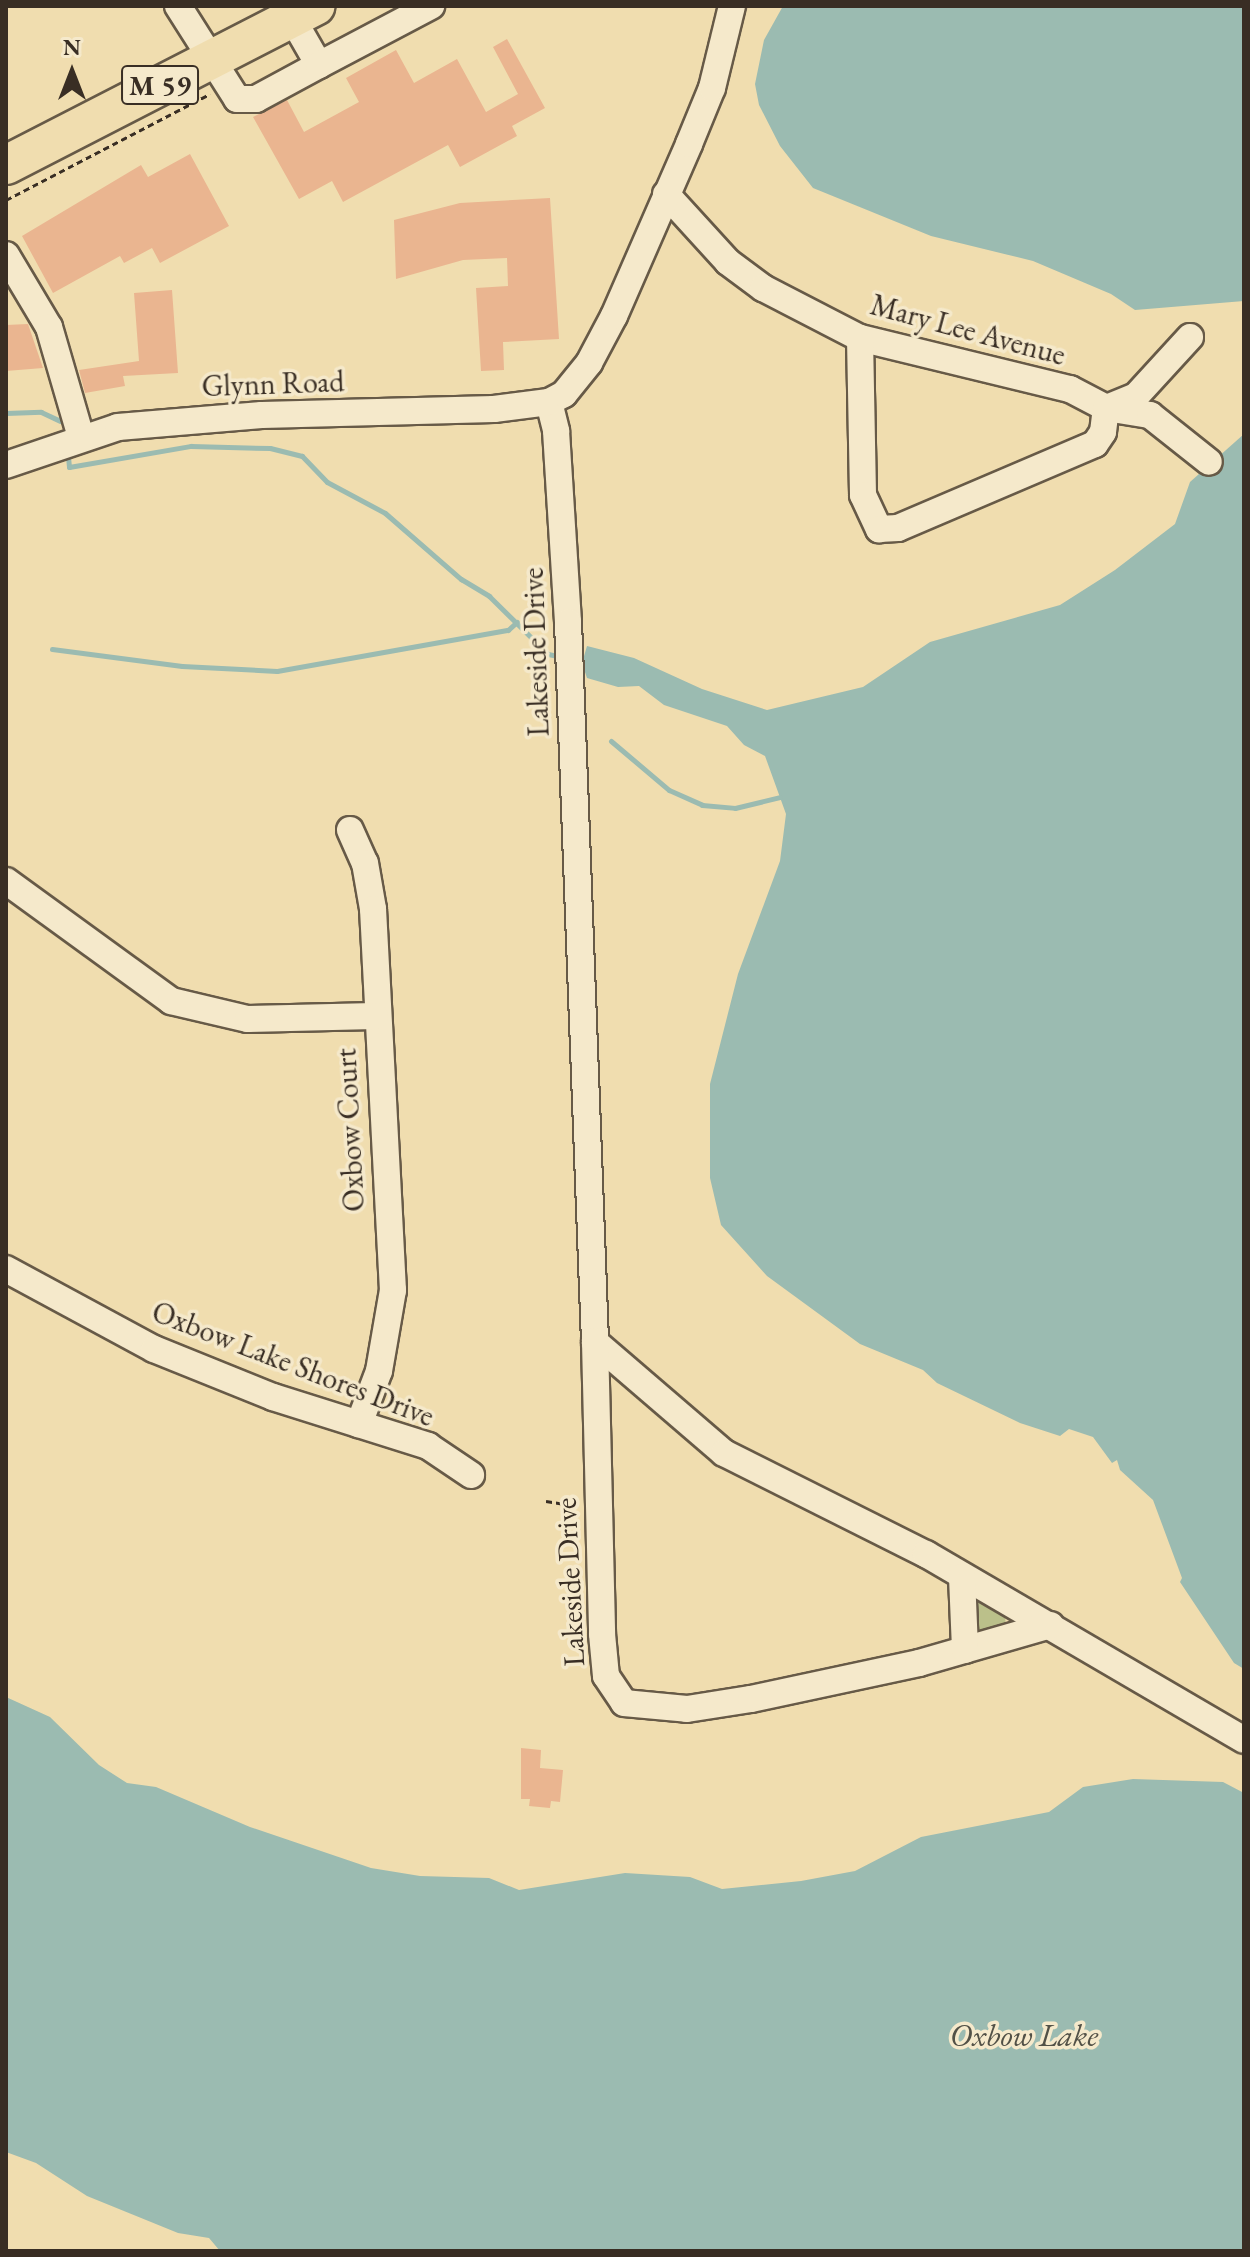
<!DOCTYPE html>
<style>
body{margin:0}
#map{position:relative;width:1250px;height:2257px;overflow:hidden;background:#f0ddaf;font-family:"EB Garamond",serif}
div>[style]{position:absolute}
.green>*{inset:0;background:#bbc08a}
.water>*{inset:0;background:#9bbbb1}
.stream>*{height:5px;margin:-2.5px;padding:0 2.5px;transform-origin:2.5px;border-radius:2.5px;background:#9bbbb1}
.building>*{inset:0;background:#eab590}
.path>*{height:3px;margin-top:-1.5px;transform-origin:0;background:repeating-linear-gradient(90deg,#392e24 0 6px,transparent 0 10px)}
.roads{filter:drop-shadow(2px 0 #675a47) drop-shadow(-2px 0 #675a47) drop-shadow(0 2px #675a47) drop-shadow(0 -2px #675a47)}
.minor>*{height:26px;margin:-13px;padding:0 13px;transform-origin:13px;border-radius:13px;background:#f5e9cb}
.highway>*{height:38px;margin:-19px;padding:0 19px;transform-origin:19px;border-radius:19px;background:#f0ddaf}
span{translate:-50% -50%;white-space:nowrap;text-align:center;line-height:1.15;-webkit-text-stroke:7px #f5e9cb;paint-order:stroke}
.shield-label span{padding:2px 6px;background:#f5e9cb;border:2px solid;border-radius:6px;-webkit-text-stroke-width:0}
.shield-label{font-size:28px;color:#392e24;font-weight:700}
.street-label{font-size:30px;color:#392e24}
.water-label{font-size:32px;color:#525147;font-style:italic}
.frame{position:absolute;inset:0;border:8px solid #392e24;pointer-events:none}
.north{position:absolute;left:32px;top:32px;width:80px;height:80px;-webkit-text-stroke:6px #f5e9cb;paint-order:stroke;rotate:0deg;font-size:22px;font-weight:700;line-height:32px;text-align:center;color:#392e24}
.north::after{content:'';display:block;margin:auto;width:28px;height:36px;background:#392e24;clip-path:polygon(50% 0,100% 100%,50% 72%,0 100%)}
</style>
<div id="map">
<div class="green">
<div style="clip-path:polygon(976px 1597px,1005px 1615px,1006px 1627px,983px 1633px,975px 1629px)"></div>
</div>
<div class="water">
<div style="clip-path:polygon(783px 6px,1244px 6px,1244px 301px,1135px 310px,1111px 294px,1033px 261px,931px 236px,813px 188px,780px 146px,759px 105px,755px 84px,764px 40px)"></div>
<div style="clip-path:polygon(1244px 434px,1244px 1669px,1234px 1663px,1180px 1582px,1182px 1578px,1153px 1500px,1120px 1470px,1117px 1460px,1112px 1463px,1093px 1437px,1069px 1429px,1060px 1436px,1020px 1423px,937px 1383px,923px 1370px,860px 1344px,767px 1276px,721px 1225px,710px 1178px,710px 1084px,738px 974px,780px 861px,786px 814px,765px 756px,744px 745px,727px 726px,664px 705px,639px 686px,618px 687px,587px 678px,582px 663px,587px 646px,634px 658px,702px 689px,767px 710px,863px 687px,930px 642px,1060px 605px,1115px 570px,1175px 524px,1190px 482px)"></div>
<div style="clip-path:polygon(6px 1697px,50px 1717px,99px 1765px,127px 1783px,156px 1787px,250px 1827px,371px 1868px,420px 1876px,489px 1878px,519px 1890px,625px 1873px,690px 1877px,722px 1889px,801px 1881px,855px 1871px,921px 1837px,1049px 1812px,1083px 1787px,1133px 1779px,1223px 1782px,1244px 1793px,1244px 2251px,220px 2251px,209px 2238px,178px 2233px,87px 2196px,36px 2163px,6px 2152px)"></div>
</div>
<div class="stream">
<div style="left:6px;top:413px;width:35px;rotate:-2deg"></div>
<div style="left:41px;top:412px;width:21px;rotate:25deg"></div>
<div style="left:68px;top:457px;width:10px;rotate:84deg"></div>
<div style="left:69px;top:467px;width:124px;rotate:-9.8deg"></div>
<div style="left:191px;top:446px;width:79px;rotate:1.5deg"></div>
<div style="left:270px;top:448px;width:33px;rotate:14deg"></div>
<div style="left:302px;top:456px;width:36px;rotate:46deg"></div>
<div style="left:327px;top:482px;width:66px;rotate:28.1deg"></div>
<div style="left:385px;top:513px;width:101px;rotate:41deg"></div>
<div style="left:461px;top:579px;width:33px;rotate:31deg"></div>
<div style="left:489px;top:596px;width:83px;rotate:44.5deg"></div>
<div style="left:548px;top:654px;width:14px;rotate:12deg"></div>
<div style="left:52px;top:649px;width:131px;rotate:7.5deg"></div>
<div style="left:182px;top:666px;width:95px;rotate:3deg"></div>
<div style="left:277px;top:671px;width:235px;rotate:-10.1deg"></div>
<div style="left:508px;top:630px;width:12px;rotate:-42deg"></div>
<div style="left:611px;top:741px;width:76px;rotate:40.2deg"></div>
<div style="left:669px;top:790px;width:36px;rotate:24deg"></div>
<div style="left:702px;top:805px;width:33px;rotate:5deg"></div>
<div style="left:735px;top:808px;width:46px;rotate:-13.7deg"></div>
</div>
<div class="building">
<div style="clip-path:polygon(507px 39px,545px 108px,512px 126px,517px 136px,460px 167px,448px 145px,343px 202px,332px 181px,299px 199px,253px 117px,287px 100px,304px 132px,359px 102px,346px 78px,396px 50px,414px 83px,457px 59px,486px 112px,518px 94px,493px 47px)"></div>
<div style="clip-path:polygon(190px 154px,229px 226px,160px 263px,152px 248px,124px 263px,120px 256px,53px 293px,22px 236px,141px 165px,148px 177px)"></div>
<div style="clip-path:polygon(550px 198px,559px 339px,503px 342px,504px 370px,481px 371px,476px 288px,508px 286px,507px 258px,463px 260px,396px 279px,394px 220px,460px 203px)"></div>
<div style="clip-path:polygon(172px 290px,178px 373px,123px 376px,125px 386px,85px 393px,79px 370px,139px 361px,134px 293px)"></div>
<div style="clip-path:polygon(28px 324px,43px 368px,6px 371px,6px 325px)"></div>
<div style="clip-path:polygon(521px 1748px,541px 1750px,540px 1768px,563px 1770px,560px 1802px,551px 1801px,550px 1808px,529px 1806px,530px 1799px,521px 1799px)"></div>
</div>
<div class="path">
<div style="left:6px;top:200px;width:230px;rotate:-27.5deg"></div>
<div style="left:546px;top:1501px;width:32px;rotate:9deg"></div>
</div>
<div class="roads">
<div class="minor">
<div style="left:178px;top:6px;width:110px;rotate:57.6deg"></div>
<div style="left:237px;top:99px;width:19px"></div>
<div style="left:256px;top:99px;width:72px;rotate:-28.4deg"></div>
<div style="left:319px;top:65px;width:54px;rotate:-119.9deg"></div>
<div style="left:319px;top:65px;width:127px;rotate:-27.8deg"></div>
<div style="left:666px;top:194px;width:92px;rotate:47.6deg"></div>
<div style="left:728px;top:262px;width:44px;rotate:36.6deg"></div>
<div style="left:763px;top:288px;width:109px;rotate:27.3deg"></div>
<div style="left:860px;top:338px;width:216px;rotate:13.7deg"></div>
<div style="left:1070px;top:389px;width:41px;rotate:27.8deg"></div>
<div style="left:6px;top:255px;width:84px;rotate:59.2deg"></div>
<div style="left:49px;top:327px;width:115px;rotate:73.8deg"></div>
<div style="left:860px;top:338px;width:157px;rotate:88.9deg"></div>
<div style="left:863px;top:495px;width:38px;rotate:65deg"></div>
<div style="left:879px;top:529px;width:19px;rotate:-3deg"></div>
<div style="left:898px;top:528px;width:214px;rotate:-23.1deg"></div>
<div style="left:1095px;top:444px;width:14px;rotate:-56deg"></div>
<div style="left:1103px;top:432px;width:24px;rotate:-83deg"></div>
<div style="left:549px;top:402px;width:30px;rotate:76deg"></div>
<div style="left:556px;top:431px;width:191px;rotate:86.4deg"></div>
<div style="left:568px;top:622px;width:721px;rotate:87.85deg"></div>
<div style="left:595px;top:1342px;width:170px;rotate:40.7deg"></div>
<div style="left:724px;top:1453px;width:226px;rotate:26.6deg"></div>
<div style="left:926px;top:1554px;width:368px;rotate:30.3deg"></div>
<div style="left:1109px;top:407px;width:29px;rotate:-22deg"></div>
<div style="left:1136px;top:396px;width:80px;rotate:-47.5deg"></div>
<div style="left:1106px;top:408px;width:45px;rotate:9deg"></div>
<div style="left:1150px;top:415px;width:75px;rotate:38.5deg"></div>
<div style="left:6px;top:465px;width:118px;rotate:-18.7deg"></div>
<div style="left:118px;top:427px;width:144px;rotate:-4.8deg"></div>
<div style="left:262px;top:415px;width:232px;rotate:-1.5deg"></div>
<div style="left:494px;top:409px;width:55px;rotate:-7.3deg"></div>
<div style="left:549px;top:402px;width:17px;rotate:-28deg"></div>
<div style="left:564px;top:394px;width:40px;rotate:-51deg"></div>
<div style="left:589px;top:363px;width:53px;rotate:-62deg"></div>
<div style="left:614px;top:316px;width:188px;rotate:-66.4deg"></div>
<div style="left:689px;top:144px;width:61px;rotate:-67.7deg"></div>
<div style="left:712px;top:88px;width:84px;rotate:-76.3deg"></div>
<div style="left:350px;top:830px;width:36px;rotate:66deg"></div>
<div style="left:365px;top:863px;width:47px;rotate:80.1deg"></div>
<div style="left:373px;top:909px;width:382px;rotate:87deg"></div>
<div style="left:393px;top:1290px;width:82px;rotate:99.8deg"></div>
<div style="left:379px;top:1371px;width:57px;rotate:110.7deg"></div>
<div style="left:6px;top:881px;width:204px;rotate:36deg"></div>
<div style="left:171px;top:1001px;width:79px;rotate:13.2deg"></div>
<div style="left:248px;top:1019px;width:127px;rotate:-1.4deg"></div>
<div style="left:6px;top:1269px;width:168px;rotate:28.4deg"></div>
<div style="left:154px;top:1349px;width:128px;rotate:22deg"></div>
<div style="left:273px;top:1397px;width:163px;rotate:17.5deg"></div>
<div style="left:428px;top:1446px;width:52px;rotate:34deg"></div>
<div style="left:595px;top:1342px;width:292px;rotate:88.6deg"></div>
<div style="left:602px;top:1634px;width:42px;rotate:84.6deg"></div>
<div style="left:606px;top:1676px;width:32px;rotate:56deg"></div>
<div style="left:624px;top:1703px;width:63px;rotate:5.4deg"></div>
<div style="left:687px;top:1709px;width:65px;rotate:-8.9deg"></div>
<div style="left:751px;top:1699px;width:172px;rotate:-12.1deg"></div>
<div style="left:919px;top:1663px;width:137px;rotate:-16.1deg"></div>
<div style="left:962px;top:1577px;width:73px;rotate:87.6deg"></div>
</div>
<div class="highway">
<div style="left:6px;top:165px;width:348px;rotate:-27.2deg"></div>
</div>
</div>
<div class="shield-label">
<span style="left:160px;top:85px">M 59</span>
</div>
<div class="street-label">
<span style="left:968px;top:330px;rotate:15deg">Mary Lee Avenue</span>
<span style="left:273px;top:384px;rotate:-2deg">Glynn Road</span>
<span style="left:536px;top:652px;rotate:-92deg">Lakeside Drive</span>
<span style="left:350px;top:1130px;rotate:-93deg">Oxbow Court</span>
<span style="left:293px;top:1364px;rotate:21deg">Oxbow Lake Shores Drive</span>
<span style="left:570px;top:1582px;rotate:-93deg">Lakeside Drive</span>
</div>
<div class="water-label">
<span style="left:1024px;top:2035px">Oxbow Lake</span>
</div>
<div class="frame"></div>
<div class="north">N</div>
</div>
